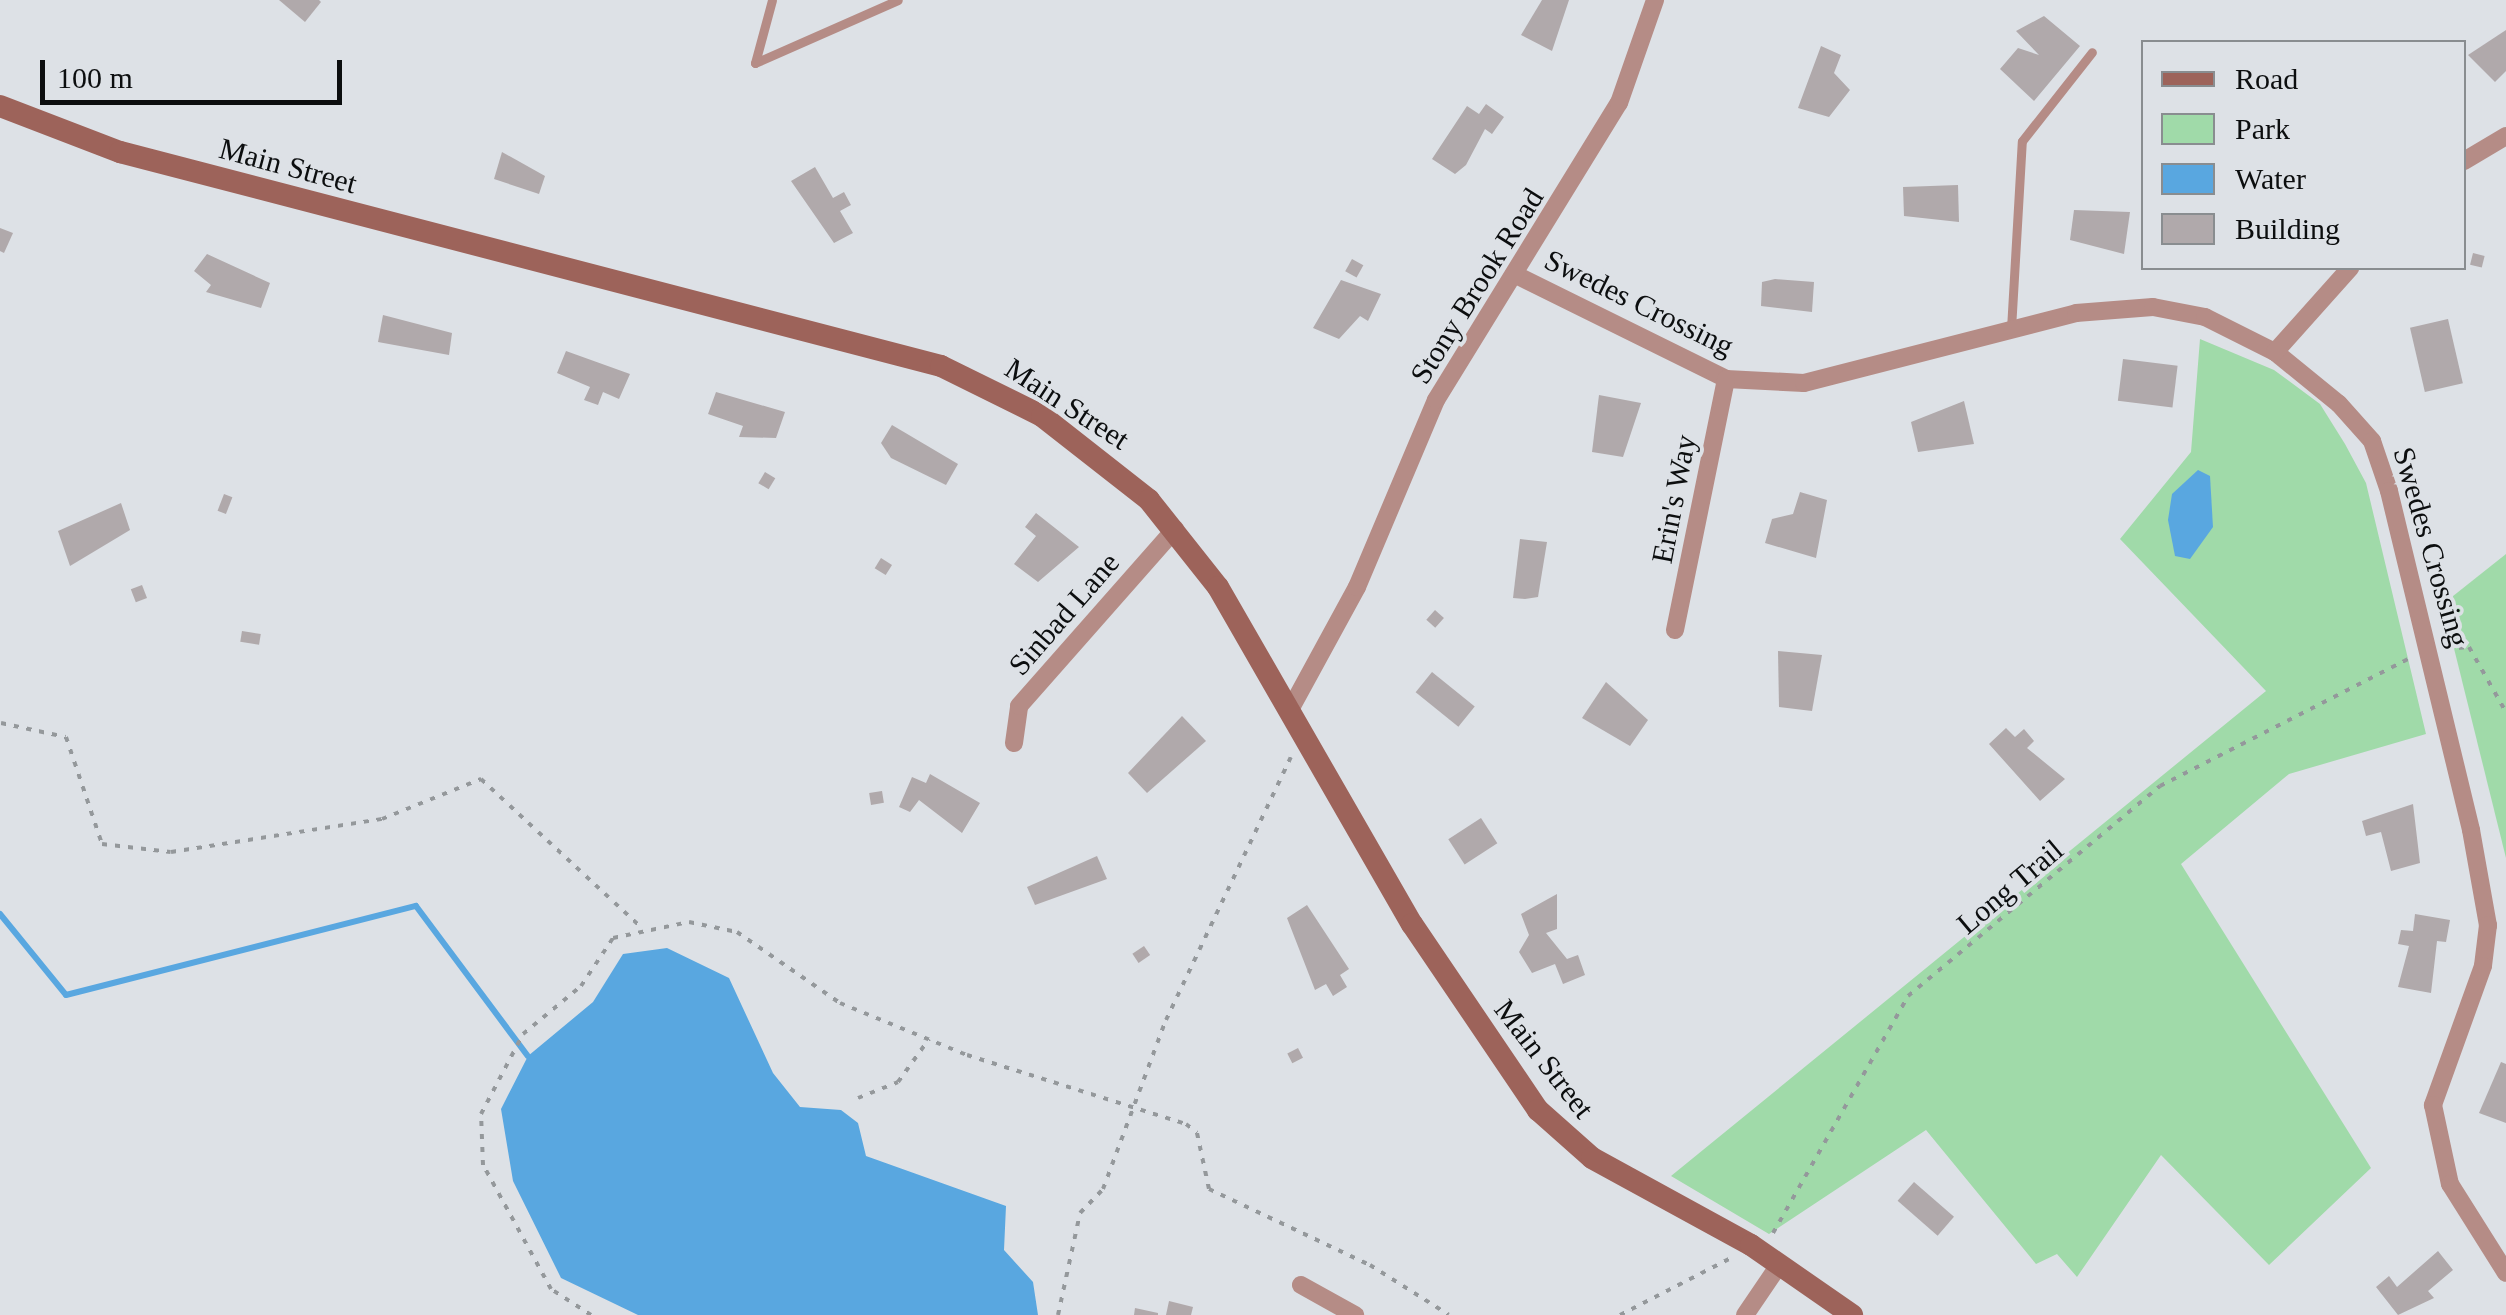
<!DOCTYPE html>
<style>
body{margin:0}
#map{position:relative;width:2506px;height:1315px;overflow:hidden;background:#dde1e6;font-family:"Times New Roman",serif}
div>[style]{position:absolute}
.green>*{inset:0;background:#a0daa9}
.water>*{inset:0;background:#59a7e0}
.stream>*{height:6px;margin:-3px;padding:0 3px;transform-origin:3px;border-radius:3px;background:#59a7e0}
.building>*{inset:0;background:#b0a9ab;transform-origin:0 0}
.path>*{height:4px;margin-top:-2px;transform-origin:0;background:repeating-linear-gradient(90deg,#94989b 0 5px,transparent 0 13px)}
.lane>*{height:9px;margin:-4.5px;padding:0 4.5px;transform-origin:4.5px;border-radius:4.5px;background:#b58c86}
.street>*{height:18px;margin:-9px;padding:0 9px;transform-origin:9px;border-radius:9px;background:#b58c86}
.secondary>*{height:22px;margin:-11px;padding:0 11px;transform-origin:11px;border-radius:11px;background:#9d635a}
span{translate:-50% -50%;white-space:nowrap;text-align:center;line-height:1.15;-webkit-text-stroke:8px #dde1e6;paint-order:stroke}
.street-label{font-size:30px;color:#0c0e0f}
.legend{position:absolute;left:2141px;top:40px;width:325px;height:230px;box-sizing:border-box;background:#dde1e6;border:2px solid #898d90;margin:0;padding:12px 18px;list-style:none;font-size:30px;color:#0c0e0f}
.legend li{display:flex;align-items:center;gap:20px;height:50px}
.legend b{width:50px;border:2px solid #898d90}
.scale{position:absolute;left:40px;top:60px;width:302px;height:45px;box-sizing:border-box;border:5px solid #0c0e0f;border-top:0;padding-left:12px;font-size:30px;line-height:35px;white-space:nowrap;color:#0c0e0f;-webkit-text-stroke:8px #dde1e6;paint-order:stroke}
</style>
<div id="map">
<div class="green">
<div style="clip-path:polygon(2200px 339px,2274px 370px,2320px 404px,2345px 444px,2366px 483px,2426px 734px,2289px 774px,2181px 864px,2371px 1168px,2269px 1265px,2161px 1155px,2077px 1277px,2057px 1254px,2036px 1264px,1926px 1130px,1769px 1234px,1671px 1176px,2266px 691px,2120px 539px,2191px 452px)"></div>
<div style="clip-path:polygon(2506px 554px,2506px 858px,2443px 604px)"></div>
</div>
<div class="water">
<div style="clip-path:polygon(2198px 470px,2210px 476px,2213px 527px,2190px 559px,2175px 556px,2168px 520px,2172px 494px)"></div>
<div style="clip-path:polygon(667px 948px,729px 978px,773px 1073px,800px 1107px,841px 1110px,858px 1123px,866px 1156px,1006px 1206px,1004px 1250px,1033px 1282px,1038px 1315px,638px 1315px,561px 1278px,513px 1181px,501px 1109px,528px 1056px,593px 1002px,623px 954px)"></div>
</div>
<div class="stream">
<div style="left:0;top:914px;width:104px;rotate:50.8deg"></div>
<div style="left:66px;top:995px;width:361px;rotate:-14.3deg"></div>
<div style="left:416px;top:906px;width:187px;rotate:53.3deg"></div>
</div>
<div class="building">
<div style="clip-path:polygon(279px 0,319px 0,321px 2px,305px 22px)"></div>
<div style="clip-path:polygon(1542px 0,1569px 0,1552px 51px,1521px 35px)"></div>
<div style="clip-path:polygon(2044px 16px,2080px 46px,2034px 101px,2000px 69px,2018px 48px,2039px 55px,2016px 31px)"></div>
<div style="clip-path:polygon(2506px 30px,2506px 71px,2495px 82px,2468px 55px)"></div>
<div style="clip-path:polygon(1821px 46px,1841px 55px,1834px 73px,1850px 90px,1829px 117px,1798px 108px)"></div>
<div style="clip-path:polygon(1486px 104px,1504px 117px,1492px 134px,1485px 129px,1466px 165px,1455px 174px,1432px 159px,1467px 106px,1479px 114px)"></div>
<div style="clip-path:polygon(502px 152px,545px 176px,539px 194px,494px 179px)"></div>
<div style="clip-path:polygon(815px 167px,833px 198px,844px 192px,851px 205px,840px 211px,853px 233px,834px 243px,791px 181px)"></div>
<div style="clip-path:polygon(1958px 185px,1959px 222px,1904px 216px,1903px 187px)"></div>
<div style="clip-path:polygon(2074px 210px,2130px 212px,2124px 254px,2070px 240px)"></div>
<div style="clip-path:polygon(0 228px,13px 233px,4px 253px,0 251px)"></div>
<div style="left:2473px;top:253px;width:12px;height:12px;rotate:14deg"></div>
<div style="clip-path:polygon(207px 254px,270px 283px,261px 308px,206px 292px,211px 285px,194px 271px)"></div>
<div style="left:1352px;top:259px;width:13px;height:14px;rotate:29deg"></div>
<div style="clip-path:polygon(1775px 279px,1814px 282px,1812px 312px,1761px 306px,1762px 282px)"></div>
<div style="clip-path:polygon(1341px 280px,1381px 294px,1368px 321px,1360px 316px,1339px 339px,1313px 328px)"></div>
<div style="clip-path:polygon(383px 315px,452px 333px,449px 355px,378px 342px)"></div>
<div style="left:2448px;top:319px;width:66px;height:39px;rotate:77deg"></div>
<div style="clip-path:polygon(566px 351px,630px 374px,619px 399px,603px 392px,598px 405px,584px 400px,590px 387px,557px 373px)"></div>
<div style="left:2123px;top:359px;width:55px;height:42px;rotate:7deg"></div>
<div style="clip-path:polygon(716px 392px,785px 412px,776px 438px,739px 437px,743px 426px,708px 414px)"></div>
<div style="clip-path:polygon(1599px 395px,1641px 403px,1623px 457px,1592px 452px)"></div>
<div style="clip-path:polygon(1964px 401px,1974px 444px,1918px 452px,1911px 422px)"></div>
<div style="clip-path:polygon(892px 425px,958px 464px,946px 485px,891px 458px,881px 443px)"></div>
<div style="left:765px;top:472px;width:12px;height:13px;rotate:31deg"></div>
<div style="clip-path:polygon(1800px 492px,1827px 500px,1816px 558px,1765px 543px,1772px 519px,1793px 514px)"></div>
<div style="left:224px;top:494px;width:9px;height:18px;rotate:21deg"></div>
<div style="clip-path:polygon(121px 503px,130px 530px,70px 566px,58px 531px)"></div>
<div style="clip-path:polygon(1036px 513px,1079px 547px,1038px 582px,1014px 564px,1036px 536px,1025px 527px)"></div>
<div style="clip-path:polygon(1520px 539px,1547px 542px,1538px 597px,1525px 599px,1513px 598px)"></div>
<div style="left:881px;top:558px;width:13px;height:12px;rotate:32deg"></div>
<div style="left:142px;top:585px;width:14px;height:12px;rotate:69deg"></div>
<div style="left:1435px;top:610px;width:12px;height:13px;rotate:42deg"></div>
<div style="left:242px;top:631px;width:19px;height:11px;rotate:9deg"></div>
<div style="clip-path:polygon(1778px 651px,1822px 655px,1812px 711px,1779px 707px)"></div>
<div style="left:1432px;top:672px;width:55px;height:26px;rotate:39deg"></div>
<div style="clip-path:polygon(1606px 682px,1648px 720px,1630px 746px,1582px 718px)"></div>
<div style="clip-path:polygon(1182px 716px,1206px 741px,1147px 793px,1128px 773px)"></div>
<div style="clip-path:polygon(2006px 728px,2015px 737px,2024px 729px,2034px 741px,2027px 748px,2065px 779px,2040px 801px,1989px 744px)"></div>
<div style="clip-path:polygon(930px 774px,980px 803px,962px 833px,919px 800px,910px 812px,899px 807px,912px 777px,926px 783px)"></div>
<div style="left:882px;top:791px;width:12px;height:13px;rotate:81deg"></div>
<div style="clip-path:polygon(2413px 804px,2420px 863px,2391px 871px,2381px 832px,2366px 836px,2362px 821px)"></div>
<div style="left:1481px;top:818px;width:30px;height:39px;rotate:57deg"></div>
<div style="clip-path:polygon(1097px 856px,1107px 879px,1035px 905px,1027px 887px)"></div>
<div style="clip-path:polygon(1557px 894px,1557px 929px,1546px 933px,1567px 959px,1578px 955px,1585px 975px,1563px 984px,1555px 964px,1532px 973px,1519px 952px,1529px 935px,1521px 914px)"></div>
<div style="clip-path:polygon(1307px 905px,1349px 969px,1340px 975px,1347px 987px,1333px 996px,1326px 984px,1315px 990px,1287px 918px)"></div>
<div style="clip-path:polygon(2415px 914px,2450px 920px,2446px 942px,2437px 941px,2431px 993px,2398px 987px,2409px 946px,2398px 944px,2401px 930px,2413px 931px)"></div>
<div style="left:1144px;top:946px;width:11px;height:14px;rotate:56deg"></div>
<div style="left:1298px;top:1048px;width:11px;height:12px;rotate:63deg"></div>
<div style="clip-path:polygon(2501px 1062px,2506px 1064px,2506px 1123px,2479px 1113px)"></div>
<div style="left:1914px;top:1182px;width:53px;height:25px;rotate:41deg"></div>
<div style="clip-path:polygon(2438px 1251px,2453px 1270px,2428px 1291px,2434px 1298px,2398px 1315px,2376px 1287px,2389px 1276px,2397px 1287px)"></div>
<div style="clip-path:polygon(1169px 1301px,1193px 1307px,1191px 1315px,1166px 1315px)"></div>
<div style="clip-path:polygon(1135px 1308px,1158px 1313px,1158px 1315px,1134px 1315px)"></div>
</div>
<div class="path">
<div style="left:2446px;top:649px;width:23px;rotate:-5deg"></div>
<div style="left:2469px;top:647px;width:75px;rotate:60.4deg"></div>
<div style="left:1px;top:723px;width:66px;rotate:12.2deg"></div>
<div style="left:66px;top:737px;width:113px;rotate:71.4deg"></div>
<div style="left:102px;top:844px;width:69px;rotate:6.6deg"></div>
<div style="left:171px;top:852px;width:214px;rotate:-8.9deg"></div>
<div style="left:382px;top:819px;width:107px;rotate:-22deg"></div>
<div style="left:481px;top:779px;width:218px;rotate:42.8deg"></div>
<div style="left:858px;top:1098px;width:43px;rotate:-21.8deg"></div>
<div style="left:898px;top:1082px;width:53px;rotate:-54.2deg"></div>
<div style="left:1773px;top:1233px;width:273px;rotate:-60.3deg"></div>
<div style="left:1908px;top:996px;width:328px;rotate:-39.8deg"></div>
<div style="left:2160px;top:786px;width:283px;rotate:-27.1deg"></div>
<div style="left:591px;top:1315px;width:48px;rotate:-147deg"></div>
<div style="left:551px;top:1289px;width:141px;rotate:-118.7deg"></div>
<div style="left:483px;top:1165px;width:51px;rotate:-92.2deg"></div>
<div style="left:481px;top:1114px;width:90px;rotate:-62.3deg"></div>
<div style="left:523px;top:1034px;width:75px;rotate:-39.6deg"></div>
<div style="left:581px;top:986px;width:58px;rotate:-56.3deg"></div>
<div style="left:613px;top:938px;width:78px;rotate:-11.9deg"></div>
<div style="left:689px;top:922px;width:49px;rotate:11.8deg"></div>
<div style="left:737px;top:932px;width:125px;rotate:34.6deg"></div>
<div style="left:840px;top:1003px;width:137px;rotate:22.3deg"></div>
<div style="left:967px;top:1055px;width:230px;rotate:17.5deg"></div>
<div style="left:1186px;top:1124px;width:14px;rotate:39deg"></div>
<div style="left:1197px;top:1133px;width:57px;rotate:77.9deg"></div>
<div style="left:1209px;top:1189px;width:178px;rotate:25.3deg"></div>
<div style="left:1370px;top:1265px;width:93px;rotate:32.3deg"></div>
<div style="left:1058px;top:1315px;width:104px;rotate:-77.8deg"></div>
<div style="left:1080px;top:1213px;width:33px;rotate:-46deg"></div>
<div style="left:1103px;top:1189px;width:180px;rotate:-69.6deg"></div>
<div style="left:1166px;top:1020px;width:291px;rotate:-64.6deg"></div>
<div style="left:1620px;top:1315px;width:125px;rotate:-27.2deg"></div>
</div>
<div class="lane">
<div style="left:755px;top:63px;width:156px;rotate:-23.8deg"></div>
<div style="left:755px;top:63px;width:65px;rotate:-74.9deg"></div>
<div style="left:2011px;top:329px;width:188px;rotate:-86.7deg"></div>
<div style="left:2022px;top:141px;width:113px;rotate:-51.8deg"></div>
</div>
<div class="street">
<div style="left:2464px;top:161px;width:49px;rotate:-30.8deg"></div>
<div style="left:1514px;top:274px;width:237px;rotate:26.3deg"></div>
<div style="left:1726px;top:379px;width:78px;rotate:2.9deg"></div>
<div style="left:1804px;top:383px;width:281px;rotate:-14.4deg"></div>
<div style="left:2076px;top:313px;width:77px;rotate:-4.5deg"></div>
<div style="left:2153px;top:307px;width:53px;rotate:10.9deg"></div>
<div style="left:2205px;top:317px;width:78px;rotate:26.6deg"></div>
<div style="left:2275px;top:352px;width:82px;rotate:39.1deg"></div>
<div style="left:2339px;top:404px;width:50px;rotate:48.3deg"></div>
<div style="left:2372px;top:441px;width:53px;rotate:71.2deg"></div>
<div style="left:2389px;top:491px;width:349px;rotate:76.4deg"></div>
<div style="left:2471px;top:830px;width:97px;rotate:79.9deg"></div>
<div style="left:2488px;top:925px;width:41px;rotate:97deg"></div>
<div style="left:2483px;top:966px;width:148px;rotate:109.8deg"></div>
<div style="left:2433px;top:1105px;width:81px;rotate:77.9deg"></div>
<div style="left:2450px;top:1184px;width:105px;rotate:57.8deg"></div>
<div style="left:2275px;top:352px;width:113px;rotate:-48.2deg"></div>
<div style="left:1675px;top:630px;width:256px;rotate:-78.5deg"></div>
<div style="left:1291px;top:708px;width:138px;rotate:-61.4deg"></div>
<div style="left:1357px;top:587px;width:203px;rotate:-67.1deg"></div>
<div style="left:1436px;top:400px;width:349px;rotate:-58.4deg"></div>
<div style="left:1619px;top:103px;width:109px;rotate:-70.7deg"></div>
<div style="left:1014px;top:743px;width:37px;rotate:-82deg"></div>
<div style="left:1019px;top:706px;width:236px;rotate:-48.6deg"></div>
<div style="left:1301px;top:1285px;width:62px;rotate:29.1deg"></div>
<div style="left:1745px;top:1315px;width:60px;rotate:-55.8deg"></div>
</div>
<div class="secondary">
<div style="left:0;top:106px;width:129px;rotate:21deg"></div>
<div style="left:120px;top:152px;width:848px;rotate:14.61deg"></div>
<div style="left:941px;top:366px;width:113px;rotate:26.3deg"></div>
<div style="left:1042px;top:416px;width:136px;rotate:38.1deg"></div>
<div style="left:1149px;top:500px;width:111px;rotate:51.6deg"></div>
<div style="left:1218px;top:587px;width:389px;rotate:60.1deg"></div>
<div style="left:1412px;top:924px;width:225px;rotate:55.9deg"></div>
<div style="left:1538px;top:1110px;width:72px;rotate:41.6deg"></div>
<div style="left:1592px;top:1158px;width:181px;rotate:28.7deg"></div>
<div style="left:1751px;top:1245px;width:123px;rotate:34.7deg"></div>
</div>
<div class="street-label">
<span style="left:288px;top:166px;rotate:15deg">Main Street</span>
<span style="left:1477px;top:286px;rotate:-58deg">Stony Brook Road</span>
<span style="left:1639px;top:303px;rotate:26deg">Swedes Crossing</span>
<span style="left:1067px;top:404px;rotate:33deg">Main Street</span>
<span style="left:1674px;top:499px;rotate:-79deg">Erin's Way</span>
<span style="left:2431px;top:547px;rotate:74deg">Swedes Crossing</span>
<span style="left:1064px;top:614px;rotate:-49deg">Sinbad Lane</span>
<span style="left:2010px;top:887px;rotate:-40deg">Long Trail</span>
<span style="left:1544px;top:1059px;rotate:52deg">Main Street</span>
</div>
<ul class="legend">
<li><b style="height:12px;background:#9d635a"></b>Road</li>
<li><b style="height:28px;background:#a0daa9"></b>Park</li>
<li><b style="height:28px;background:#59a7e0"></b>Water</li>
<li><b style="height:28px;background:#b0a9ab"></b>Building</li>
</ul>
<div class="scale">100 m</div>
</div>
